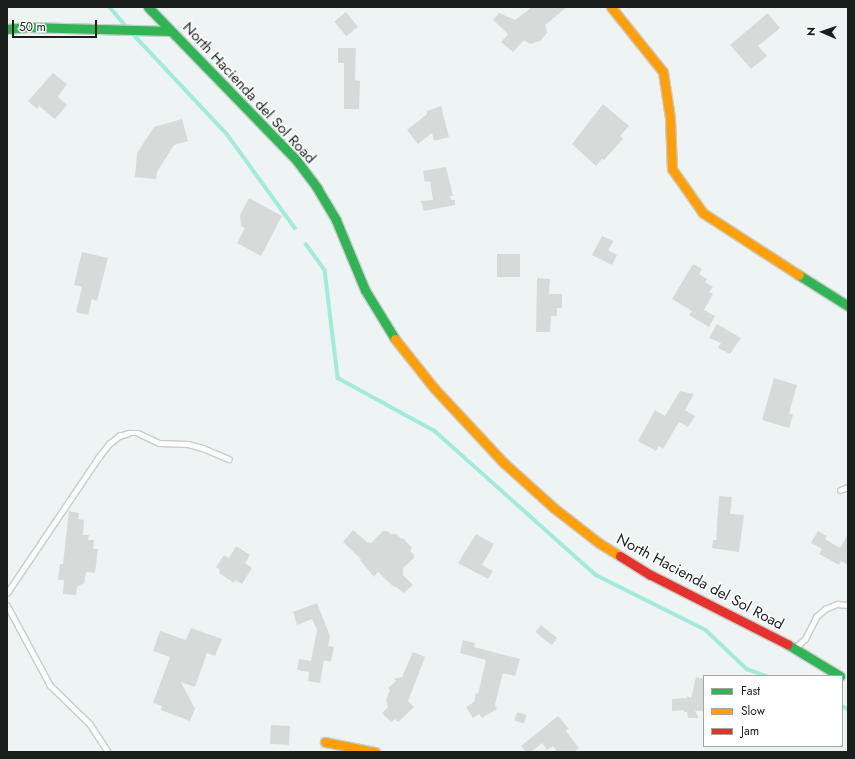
<!DOCTYPE html>
<style>
body{margin:0}
#map{position:relative;width:855px;height:759px;overflow:hidden;background:#eef4f3;font-family:Jost,sans-serif}
div>[style]{position:absolute}
.stream>*{height:3.5px;margin:-1.75px;padding:0 1.75px;transform-origin:1.75px;border-radius:1.75px;background:#a2ebda}
.building>*{inset:0;background:#d6dbda;transform-origin:0 0}
.roads{filter:drop-shadow(1px 0 #c8cccb) drop-shadow(-1px 0 #c8cccb) drop-shadow(0 1px #c8cccb) drop-shadow(0 -1px #c8cccb)}
.lane>*{height:4.5px;margin:-2.25px;padding:0 2.25px;transform-origin:2.25px;border-radius:2.25px;background:#fcfdfd}
.fast>*{height:9px;margin:-4.5px;padding:0 4.5px;transform-origin:4.5px;border-radius:4.5px;background:#30b455}
.slow>*{height:9px;margin:-4.5px;padding:0 4.5px;transform-origin:4.5px;border-radius:4.5px;background:#ff9f0a}
.jam>*{height:9px;margin:-4.5px;padding:0 4.5px;transform-origin:4.5px;border-radius:4.5px;background:#e5322d}
span{translate:-50% -50%;white-space:nowrap;text-align:center;line-height:1.15;-webkit-text-stroke:3px #fff;paint-order:stroke}
.street-label{font-size:15px;color:#1a1f1d}
.frame{position:absolute;inset:0;border:8px solid #1a1f1d;pointer-events:none}
.legend{position:absolute;left:703px;top:675px;width:140px;height:72px;box-sizing:border-box;background:#fff;border:1px solid #a3a5a5;margin:0;padding:5px 7px;list-style:none;font-size:12px;color:#1a1f1d}
.legend li{display:flex;align-items:center;gap:8px;height:20px}
.legend b{width:20px;border:1px solid #a3a5a5}
.north{position:absolute;left:803px;top:12px;width:40px;height:40px;-webkit-text-stroke:3px #fff;paint-order:stroke;rotate:272deg;font-size:11px;font-weight:700;line-height:16px;text-align:center;color:#1a1f1d}
.north::after{content:'';display:block;margin:auto;width:14px;height:18px;background:#1a1f1d;clip-path:polygon(50% 0,100% 100%,50% 72%,0 100%)}
.scale{position:absolute;left:12px;top:20px;width:85px;height:18px;box-sizing:border-box;border:2px solid #1a1f1d;border-top:0;padding-left:5px;font-size:12px;line-height:14px;white-space:nowrap;color:#1a1f1d;-webkit-text-stroke:3px #fff;paint-order:stroke}
</style>
<div id="map">
<div class="stream">
<div style="left:110px;top:7px;width:25px;rotate:50deg"></div>
<div style="left:133px;top:34px;width:137px;rotate:46.8deg"></div>
<div style="left:227px;top:134px;width:116px;rotate:54.1deg"></div>
<div style="left:306px;top:244px;width:32px;rotate:54deg"></div>
<div style="left:325px;top:270px;width:109px;rotate:83.1deg"></div>
<div style="left:338px;top:378px;width:111px;rotate:28.7deg"></div>
<div style="left:435px;top:431px;width:216px;rotate:41.8deg"></div>
<div style="left:596px;top:575px;width:123px;rotate:26.6deg"></div>
<div style="left:706px;top:630px;width:57px;rotate:43.6deg"></div>
<div style="left:747px;top:669px;width:20px;rotate:20deg"></div>
<div style="left:842px;top:706px;width:7px;rotate:27deg"></div>
</div>
<div class="building">
<div style="clip-path:polygon(532px 7px,567px 7px,545px 25px,547px 33px,540px 41px,530px 44px,524px 40px,513px 52px,501px 42px,508px 34px,493px 20px,499px 13px,515px 20px)"></div>
<div style="left:346px;top:12px;width:19px;height:15px;rotate:51deg"></div>
<div style="clip-path:polygon(768px 13px,780px 28px,758px 46px,767px 56px,751px 69px,730px 45px)"></div>
<div style="clip-path:polygon(338px 48px,356px 48px,355px 80px,360px 81px,359px 109px,344px 109px,344px 63px,338px 63px)"></div>
<div style="clip-path:polygon(53px 73px,67px 84px,58px 97px,67px 105px,55px 119px,39px 106px,37px 109px,28px 101px)"></div>
<div style="clip-path:polygon(603px 104px,629px 126px,620px 136px,623px 139px,604px 160px,602px 159px,596px 166px,572px 144px)"></div>
<div style="clip-path:polygon(441px 106px,449px 137px,434px 141px,432px 133px,418px 144px,407px 130px,427px 114px,427px 111px)"></div>
<div style="clip-path:polygon(182px 119px,188px 141px,174px 145px,157px 172px,156px 179px,135px 177px,137px 153px,154px 127px)"></div>
<div style="clip-path:polygon(446px 167px,453px 196px,450px 196px,451px 200px,455px 200px,455px 205px,424px 211px,421px 201px,433px 200px,430px 181px,425px 182px,423px 171px)"></div>
<div style="clip-path:polygon(249px 198px,282px 216px,261px 256px,237px 243px,245px 228px,241px 226px,240px 215px)"></div>
<div style="clip-path:polygon(602px 236px,614px 241px,608px 250px,617px 255px,612px 265px,592px 255px)"></div>
<div style="clip-path:polygon(82px 252px,108px 258px,97px 301px,92px 299px,88px 315px,76px 312px,82px 287px,74px 285px)"></div>
<div style="left:497px;top:254px;width:23px;height:23px"></div>
<div style="clip-path:polygon(693px 264px,702px 269px,699px 274px,707px 279px,705px 282px,713px 287px,709px 292px,713px 294px,704px 310px,715px 316px,709px 327px,689px 315px,692px 311px,672px 299px)"></div>
<div style="clip-path:polygon(537px 278px,550px 279px,549px 294px,562px 294px,562px 308px,557px 308px,557px 316px,551px 316px,550px 332px,536px 332px)"></div>
<div style="clip-path:polygon(717px 324px,741px 338px,730px 354px,718px 348px,721px 343px,709px 338px)"></div>
<div style="clip-path:polygon(774px 378px,797px 385px,789px 413px,793px 415px,789px 428px,762px 420px)"></div>
<div style="clip-path:polygon(680px 391px,694px 394px,685px 410px,695px 416px,688px 427px,679px 422px,663px 449px,659px 446px,656px 451px,638px 441px,655px 410px,665px 416px)"></div>
<div style="clip-path:polygon(719px 496px,732px 497px,730px 514px,744px 515px,739px 552px,712px 548px,713px 540px,716px 540px)"></div>
<div style="clip-path:polygon(69px 511px,79px 513px,78px 519px,84px 520px,83px 535px,89px 535px,88px 540px,94px 540px,93px 549px,98px 549px,95px 573px,86px 572px,84px 583px,77px 587px,76px 595px,63px 594px,64px 580px,58px 580px,60px 564px,63px 564px)"></div>
<div style="clip-path:polygon(353px 530px,368px 543px,369px 542px,371px 543px,383px 531px,387px 531px,391px 534px,396px 534px,402px 539px,403px 538px,412px 548px,410px 551px,414px 555px,414px 558px,403px 568px,403px 575px,413px 585px,404px 593px,395px 586px,394px 587px,378px 572px,374px 577px,360px 560px,361px 559px,343px 542px)"></div>
<div style="clip-path:polygon(818px 531px,827px 536px,825px 539px,840px 548px,848px 534px,848px 565px,841px 561px,839px 565px,819px 554px,822px 549px,811px 543px)"></div>
<div style="clip-path:polygon(476px 534px,494px 544px,482px 565px,493px 571px,488px 579px,458px 563px)"></div>
<div style="clip-path:polygon(236px 546px,250px 555px,245px 563px,252px 568px,242px 584px,235px 580px,234px 583px,219px 573px,220px 570px,216px 567px,224px 555px,229px 558px)"></div>
<div style="clip-path:polygon(317px 603px,330px 636px,328px 646px,334px 647px,331px 662px,324px 660px,320px 683px,308px 681px,309px 672px,297px 670px,299px 659px,311px 661px,317px 630px,312px 619px,297px 625px,293px 612px)"></div>
<div style="left:541px;top:625px;width:21px;height:9px;rotate:39deg"></div>
<div style="clip-path:polygon(191px 628px,222px 639px,215px 656px,207px 653px,195px 687px,181px 682px,195px 709px,190px 721px,161px 710px,162px 706px,153px 703px,170px 657px,153px 651px,160px 631px,186px 640px)"></div>
<div style="clip-path:polygon(463px 640px,475px 643px,474px 647px,520px 659px,515px 676px,503px 673px,495px 705px,497px 709px,482px 718px,479px 714px,473px 718px,466px 707px,474px 702px,476px 693px,478px 694px,486px 660px,460px 653px)"></div>
<div style="clip-path:polygon(413px 652px,425px 657px,408px 701px,414px 707px,398px 722px,395px 719px,391px 722px,382px 713px,388px 707px,386px 700px,390px 690px,388px 688px,396px 681px,394px 679px,402px 677px)"></div>
<div style="clip-path:polygon(696px 677px,704px 679px,704px 711px,695px 711px,699px 718px,688px 718px,687px 712px,684px 712px,684px 710px,672px 711px,672px 699px,687px 698px,686px 696px,691px 698px)"></div>
<div style="left:517px;top:712px;width:10px;height:9px;rotate:17deg"></div>
<div style="clip-path:polygon(558px 716px,569px 729px,566px 731px,579px 748px,574px 752px,557px 752px,553px 746px,547px 750px,542px 743px,531px 752px,526px 752px,521px 746px)"></div>
<div style="left:271px;top:725px;width:19px;height:19px;rotate:3deg"></div>
</div>
<div class="roads">
<div class="lane">
<div style="left:840px;top:490px;width:9px;rotate:-21deg"></div>
<div style="left:7px;top:593px;width:163px;rotate:-56deg"></div>
<div style="left:98px;top:458px;width:18px;rotate:-52deg"></div>
<div style="left:109px;top:444px;width:13px;rotate:-39deg"></div>
<div style="left:119px;top:436px;width:10px;rotate:-17deg"></div>
<div style="left:129px;top:433px;width:9px"></div>
<div style="left:138px;top:433px;width:23px;rotate:25deg"></div>
<div style="left:159px;top:443px;width:29px;rotate:2deg"></div>
<div style="left:188px;top:444px;width:16px;rotate:15deg"></div>
<div style="left:203px;top:448px;width:28px;rotate:23deg"></div>
<div style="left:7px;top:605px;width:91px;rotate:61.7deg"></div>
<div style="left:50px;top:685px;width:56px;rotate:44.3deg"></div>
<div style="left:90px;top:724px;width:33px;rotate:57deg"></div>
<div style="left:796px;top:647px;width:12px;rotate:-42deg"></div>
<div style="left:805px;top:639px;width:25px;rotate:-63deg"></div>
<div style="left:816px;top:617px;width:12px;rotate:-42deg"></div>
<div style="left:825px;top:609px;width:13px;rotate:-23deg"></div>
<div style="left:837px;top:604px;width:11px;rotate:5deg"></div>
</div>
<div class="fast">
<div style="left:148px;top:7px;width:214px;rotate:45.9deg"></div>
<div style="left:297px;top:161px;width:34px;rotate:53deg"></div>
<div style="left:317px;top:188px;width:37px;rotate:59deg"></div>
<div style="left:336px;top:220px;width:76px;rotate:67.5deg"></div>
<div style="left:365px;top:290px;width:57px;rotate:58.5deg"></div>
<div style="left:7px;top:29px;width:20px;rotate:-6deg"></div>
<div style="left:27px;top:27px;width:143px;rotate:1.6deg"></div>
<div style="left:799px;top:275px;width:58px;rotate:32.3deg"></div>
<div style="left:787px;top:644px;width:62px;rotate:31.1deg"></div>
</div>
<div class="slow">
<div style="left:611px;top:7px;width:83px;rotate:51.3deg"></div>
<div style="left:663px;top:72px;width:47px;rotate:81.3deg"></div>
<div style="left:670px;top:118px;width:51px;rotate:87.8deg"></div>
<div style="left:672px;top:169px;width:54px;rotate:54.8deg"></div>
<div style="left:703px;top:213px;width:114px;rotate:32.9deg"></div>
<div style="left:395px;top:339px;width:63px;rotate:51.5deg"></div>
<div style="left:434px;top:388px;width:103px;rotate:47deg"></div>
<div style="left:504px;top:463px;width:67px;rotate:42deg"></div>
<div style="left:554px;top:508px;width:57px;rotate:37.9deg"></div>
<div style="left:599px;top:543px;width:25px;rotate:32deg"></div>
<div style="left:325px;top:742px;width:51px;rotate:11.3deg"></div>
</div>
<div class="jam">
<div style="left:620px;top:556px;width:36px;rotate:32deg"></div>
<div style="left:651px;top:575px;width:153px;rotate:26.9deg"></div>
</div>
</div>
<div class="street-label">
<span style="left:249px;top:93px;rotate:47deg">North Hacienda del Sol Road</span>
<span style="left:700px;top:582px;rotate:28deg">North Hacienda del Sol Road</span>
</div>
<div class="frame"></div>
<ul class="legend">
<li><b style="height:5px;background:#30b455"></b>Fast</li>
<li><b style="height:5px;background:#ff9f0a"></b>Slow</li>
<li><b style="height:5px;background:#e5322d"></b>Jam</li>
</ul>
<div class="north">N</div>
<div class="scale">50 m</div>
</div>
